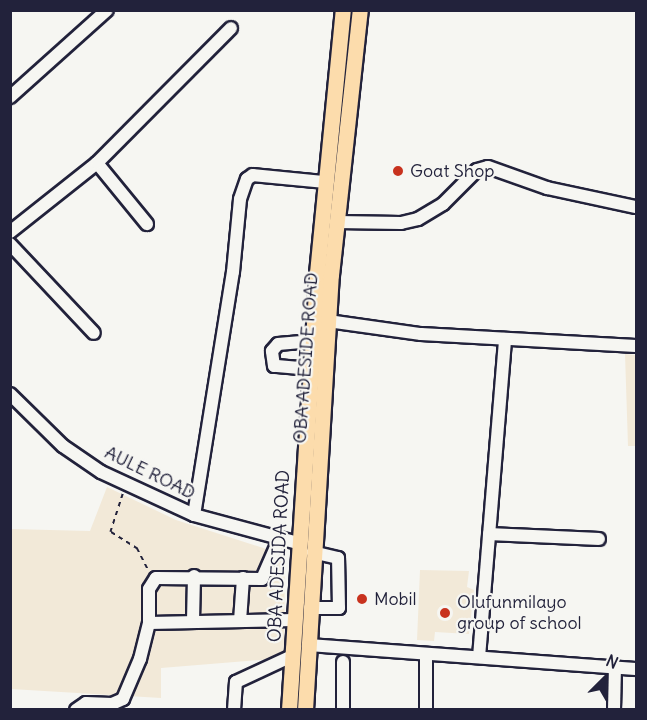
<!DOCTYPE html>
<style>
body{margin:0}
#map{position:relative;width:647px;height:720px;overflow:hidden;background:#f6f6f2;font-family:Delius,sans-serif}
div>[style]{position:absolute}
.built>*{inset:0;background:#f2e9d8}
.path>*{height:1.5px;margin-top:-0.75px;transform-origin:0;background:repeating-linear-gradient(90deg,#22223b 0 4.5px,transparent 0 9px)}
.roads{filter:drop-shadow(2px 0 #22223b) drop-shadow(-2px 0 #22223b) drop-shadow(0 2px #22223b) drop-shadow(0 -2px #22223b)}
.minor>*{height:12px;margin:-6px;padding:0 6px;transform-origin:6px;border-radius:6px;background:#f6f6f2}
.major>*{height:15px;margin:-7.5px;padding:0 7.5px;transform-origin:7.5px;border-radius:7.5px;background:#fcdcac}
.dots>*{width:16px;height:16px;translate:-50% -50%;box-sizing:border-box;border:3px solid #f6f6f2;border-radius:50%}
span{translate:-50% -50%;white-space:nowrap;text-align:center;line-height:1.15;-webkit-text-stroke:4.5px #f6f6f2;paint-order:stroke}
.poi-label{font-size:18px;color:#22223b}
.left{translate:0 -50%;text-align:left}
.street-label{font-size:18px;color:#22223b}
.frame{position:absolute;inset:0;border:12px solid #22223b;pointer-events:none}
.north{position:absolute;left:575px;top:648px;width:60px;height:60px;-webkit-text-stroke:4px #f6f6f2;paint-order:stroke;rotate:24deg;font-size:16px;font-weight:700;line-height:24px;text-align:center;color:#22223b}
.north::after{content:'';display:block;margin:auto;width:21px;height:27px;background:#22223b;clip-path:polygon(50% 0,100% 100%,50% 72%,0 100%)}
</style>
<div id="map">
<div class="built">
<div style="clip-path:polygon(625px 354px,636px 355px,636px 446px,628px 446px)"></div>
<div style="clip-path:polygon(107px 487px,176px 520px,285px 555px,284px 658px,161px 668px,161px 698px,11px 689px,10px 529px,90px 531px)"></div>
<div style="clip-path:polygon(420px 570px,469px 571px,467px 587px,474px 590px,469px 634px,435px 632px,434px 641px,417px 640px)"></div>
</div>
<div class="path">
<div style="left:123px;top:494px;width:40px;rotate:108deg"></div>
<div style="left:111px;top:532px;width:31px;rotate:32deg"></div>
<div style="left:137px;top:548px;width:27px;rotate:63deg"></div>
</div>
<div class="roads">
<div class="minor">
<div style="left:10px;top:97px;width:130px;rotate:-41.9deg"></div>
<div style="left:97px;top:163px;width:79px;rotate:50.7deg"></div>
<div style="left:337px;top:222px;width:64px;rotate:0.9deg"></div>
<div style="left:401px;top:223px;width:17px;rotate:-13deg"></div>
<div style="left:418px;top:219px;width:29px;rotate:-31deg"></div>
<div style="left:443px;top:204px;width:48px;rotate:-45deg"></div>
<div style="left:477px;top:170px;width:11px;rotate:-15deg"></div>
<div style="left:488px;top:167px;width:63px;rotate:19.6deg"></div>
<div style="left:547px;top:188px;width:91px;rotate:12.1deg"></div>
<div style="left:10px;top:232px;width:111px;rotate:-38.4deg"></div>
<div style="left:97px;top:163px;width:190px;rotate:-45.2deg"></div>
<div style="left:10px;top:244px;width:122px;rotate:46.7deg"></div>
<div style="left:328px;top:321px;width:94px;rotate:8deg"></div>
<div style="left:421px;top:334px;width:215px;rotate:3.2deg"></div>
<div style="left:311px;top:369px;width:37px;rotate:-175deg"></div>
<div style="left:274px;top:366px;width:15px;rotate:-98deg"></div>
<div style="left:272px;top:351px;width:9px;rotate:-49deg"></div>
<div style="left:278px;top:344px;width:35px;rotate:-5deg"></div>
<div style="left:10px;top:394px;width:74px;rotate:44.5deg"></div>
<div style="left:63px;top:446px;width:46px;rotate:34.4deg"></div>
<div style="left:101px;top:472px;width:102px;rotate:24.8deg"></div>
<div style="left:194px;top:515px;width:108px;rotate:15.1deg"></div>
<div style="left:194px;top:515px;width:246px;rotate:-80.9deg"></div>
<div style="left:233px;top:272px;width:73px;rotate:-84.5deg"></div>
<div style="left:240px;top:199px;width:21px;rotate:-71deg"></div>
<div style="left:247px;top:179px;width:7px;rotate:-34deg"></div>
<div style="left:253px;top:175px;width:72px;rotate:5.6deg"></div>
<div style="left:489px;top:534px;width:110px;rotate:2.6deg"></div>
<div style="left:310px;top:608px;width:29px"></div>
<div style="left:339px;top:608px;width:50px;rotate:-91.1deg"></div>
<div style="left:338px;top:558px;width:26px;rotate:-167deg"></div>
<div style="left:193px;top:621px;width:45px;rotate:-88.7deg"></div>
<div style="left:240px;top:621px;width:43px;rotate:-86deg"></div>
<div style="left:149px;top:623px;width:34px;rotate:-90deg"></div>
<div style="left:149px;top:589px;width:13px;rotate:-58deg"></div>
<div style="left:156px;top:578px;width:106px;rotate:0.5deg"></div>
<div style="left:262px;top:579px;width:43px;rotate:-66.4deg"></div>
<div style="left:308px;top:645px;width:329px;rotate:4.2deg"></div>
<div style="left:479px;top:657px;width:319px;rotate:-85.3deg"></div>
<div style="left:76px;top:710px;width:12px;rotate:-35deg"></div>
<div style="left:86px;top:703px;width:26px;rotate:2deg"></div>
<div style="left:112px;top:704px;width:12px;rotate:-24deg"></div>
<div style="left:123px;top:699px;width:43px;rotate:-67deg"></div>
<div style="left:140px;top:659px;width:37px;rotate:-76deg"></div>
<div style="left:149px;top:623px;width:145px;rotate:-1.2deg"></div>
<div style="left:234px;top:710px;width:28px;rotate:-86deg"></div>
<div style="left:236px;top:682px;width:62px;rotate:-24.9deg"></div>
<div style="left:343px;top:710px;width:48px;rotate:-90deg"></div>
<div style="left:426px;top:710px;width:56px;rotate:-90deg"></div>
<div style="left:614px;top:710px;width:43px;rotate:-88.7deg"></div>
</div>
<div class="major">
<div style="left:289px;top:710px;width:438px;rotate:-86.3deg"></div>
<div style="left:317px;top:273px;width:264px;rotate:-84.4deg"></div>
<div style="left:305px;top:710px;width:436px;rotate:-86.6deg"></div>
<div style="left:331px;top:275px;width:267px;rotate:-83.8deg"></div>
</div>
</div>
<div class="dots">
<div style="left:398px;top:171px;background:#c8321e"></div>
<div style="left:362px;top:599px;background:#c8321e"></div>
<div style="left:445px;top:613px;background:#c8321e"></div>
</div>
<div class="poi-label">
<span class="left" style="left:410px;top:171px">Goat Shop</span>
<span class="left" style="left:374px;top:599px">Mobil</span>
<span class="left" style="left:457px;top:613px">Olufunmilayo<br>group of school</span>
</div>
<div class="street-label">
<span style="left:306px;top:358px;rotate:-86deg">OBA ADESIDE ROAD</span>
<span style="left:150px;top:473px;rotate:26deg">AULE ROAD</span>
<span style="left:279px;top:556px;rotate:-87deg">OBA ADESIDA ROAD</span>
</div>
<div class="frame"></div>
<div class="north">N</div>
</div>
